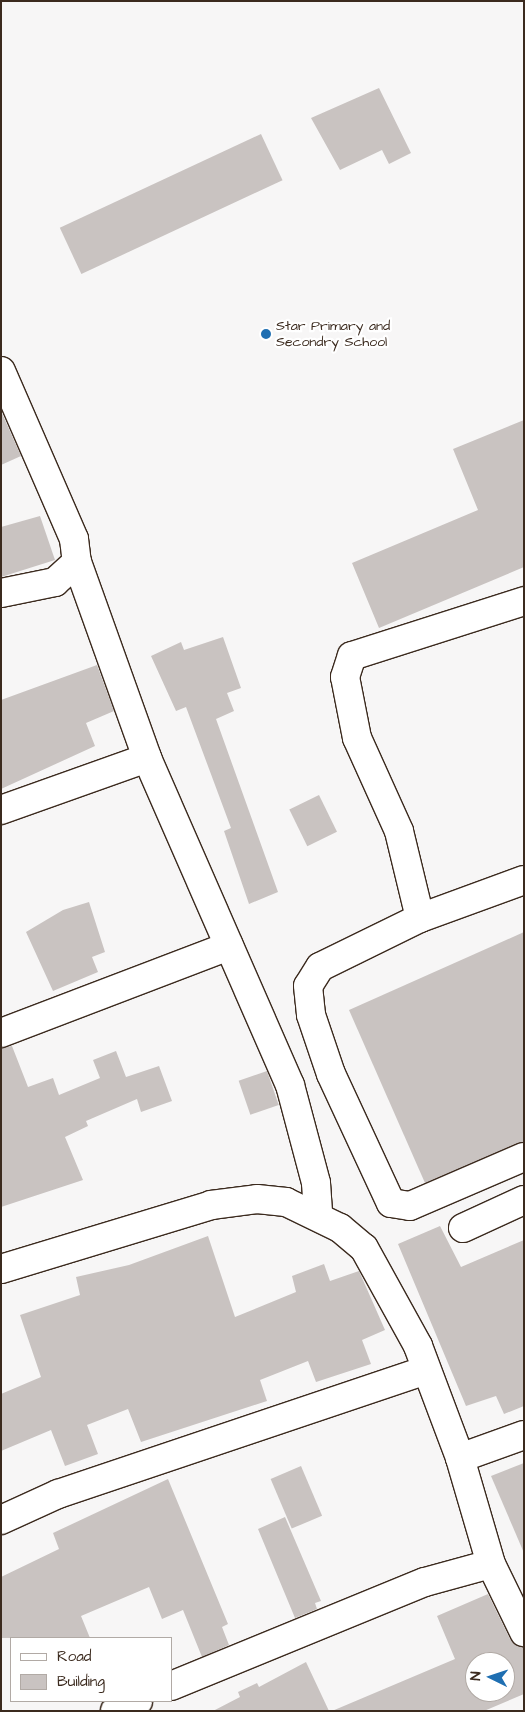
<!DOCTYPE html>
<style>
body{margin:0}
#map{position:relative;width:525px;height:1712px;overflow:hidden;background:#f7f6f6;font-family:"Architects Daughter",sans-serif}
div>[style]{position:absolute}
.building>*{inset:0;background:#c9c3c1;transform-origin:0 0}
.roads{filter:drop-shadow(1px 0 #3b2a1e) drop-shadow(-1px 0 #3b2a1e) drop-shadow(0 1px #3b2a1e) drop-shadow(0 -1px #3b2a1e)}
.minor>*{height:28px;margin:-14px;padding:0 14px;transform-origin:14px;border-radius:14px;background:#fff}
.dots>*{width:14px;height:14px;translate:-50% -50%;box-sizing:border-box;border:2px solid #fff;border-radius:50%}
span{translate:-50% -50%;white-space:nowrap;text-align:center;line-height:1.15;-webkit-text-stroke:4.5px #fff;paint-order:stroke}
.poi-label{font-size:14px;color:#3b2a1e}
.left{translate:0 -50%;text-align:left}
.frame{position:absolute;inset:0;border:2px solid #3b2a1e;pointer-events:none}
.legend{position:absolute;left:10px;top:1637px;width:162px;height:65px;box-sizing:border-box;background:#fff;border:1px solid #b1aaa5;margin:0;padding:6px 9px;list-style:none;font-size:15px;color:#3b2a1e}
.legend li{display:flex;align-items:center;gap:10px;height:25px}
.legend b{width:25px;border:1px solid #b1aaa5}
.north{position:absolute;left:465px;top:1652px;width:50px;height:50px;box-sizing:border-box;background:#fff;border:1px solid #b1aaa5;border-radius:50%;rotate:274deg;font-size:14px;font-weight:700;line-height:20px;text-align:center;color:#3b2a1e}
.north::after{content:'';display:block;margin:auto;width:18px;height:22px;background:#1f6fb2;clip-path:polygon(50% 0,100% 100%,50% 72%,0 100%)}
</style>
<div id="map">
<div class="building">
<div style="clip-path:polygon(379px 88px,411px 153px,389px 164px,382px 150px,340px 170px,311px 118px)"></div>
<div style="left:261px;top:134px;width:51px;height:222px;rotate:65deg"></div>
<div style="clip-path:polygon(1px 411px,21px 456px,1px 465px)"></div>
<div style="clip-path:polygon(524px 420px,524px 567px,379px 628px,352px 563px,478px 510px,453px 449px)"></div>
<div style="clip-path:polygon(40px 516px,55px 560px,1px 577px,1px 527px)"></div>
<div style="clip-path:polygon(223px 637px,241px 688px,227px 693px,234px 711px,216px 719px,278px 892px,249px 904px,224px 831px,231px 828px,186px 707px,176px 711px,151px 656px,181px 642px,184px 650px)"></div>
<div style="clip-path:polygon(97px 665px,114px 711px,86px 723px,95px 746px,1px 789px,1px 700px)"></div>
<div style="left:319px;top:795px;width:41px;height:33px;rotate:64deg"></div>
<div style="clip-path:polygon(89px 902px,105px 952px,92px 957px,98px 972px,53px 991px,26px 932px,63px 910px)"></div>
<div style="clip-path:polygon(524px 932px,524px 1142px,425px 1183px,349px 1010px)"></div>
<div style="clip-path:polygon(12px 1046px,28px 1087px,53px 1078px,59px 1095px,100px 1078px,93px 1060px,116px 1051px,126px 1077px,159px 1066px,172px 1101px,141px 1112px,137px 1099px,86px 1121px,88px 1126px,65px 1137px,83px 1180px,1px 1207px,1px 1048px)"></div>
<div style="left:267px;top:1071px;width:36px;height:30px;rotate:71deg"></div>
<div style="clip-path:polygon(440px 1226px,461px 1267px,524px 1240px,524px 1406px,504px 1414px,496px 1396px,466px 1406px,398px 1244px)"></div>
<div style="clip-path:polygon(208px 1236px,235px 1317px,296px 1292px,292px 1276px,324px 1264px,330px 1281px,359px 1271px,385px 1330px,362px 1340px,371px 1364px,316px 1382px,308px 1361px,260px 1380px,267px 1401px,141px 1442px,128px 1409px,87px 1425px,98px 1454px,65px 1466px,51px 1430px,1px 1451px,1px 1394px,41px 1377px,20px 1315px,80px 1295px,76px 1277px,129px 1265px)"></div>
<div style="clip-path:polygon(524px 1463px,524px 1553px,491px 1476px)"></div>
<div style="left:301px;top:1466px;width:54px;height:33px;rotate:67deg"></div>
<div style="clip-path:polygon(168px 1479px,228px 1624px,222px 1627px,229px 1645px,202px 1657px,183px 1610px,162px 1619px,149px 1587px,81px 1616px,90px 1638px,1px 1638px,1px 1577px,59px 1549px,53px 1533px)"></div>
<div style="clip-path:polygon(285px 1517px,321px 1601px,315px 1603px,317px 1609px,295px 1618px,258px 1529px)"></div>
<div style="clip-path:polygon(evenodd,488px 1594px,510px 1639px,524px 1647px,524px 1694px,484px 1711px,332px 1711px,455px 1659px,437px 1616px,488px 1594px,475px 1662px,505px 1662px,505px 1692px,475px 1692px,475px 1662px)"></div>
<div style="clip-path:polygon(306px 1662px,329px 1711px,213px 1711px,240px 1697px,238px 1692px,257px 1683px,259px 1687px)"></div>
</div>
<div class="roads">
<div class="minor">
<div style="left:1px;top:371px;width:183px;rotate:66.5deg"></div>
<div style="left:74px;top:539px;width:23px;rotate:83deg"></div>
<div style="left:77px;top:562px;width:30px;rotate:138deg"></div>
<div style="left:55px;top:582px;width:55px;rotate:168.5deg"></div>
<div style="left:77px;top:562px;width:208px;rotate:70.3deg"></div>
<div style="left:1px;top:810px;width:155px;rotate:-19.6deg"></div>
<div style="left:147px;top:758px;width:357px;rotate:66.4deg"></div>
<div style="left:290px;top:1085px;width:101px;rotate:75.1deg"></div>
<div style="left:316px;top:1183px;width:31px;rotate:86deg"></div>
<div style="left:524px;top:880px;width:111px;rotate:159.9deg"></div>
<div style="left:420px;top:918px;width:111px;rotate:153.9deg"></div>
<div style="left:320px;top:967px;width:22px;rotate:122deg"></div>
<div style="left:308px;top:986px;width:29px;rotate:84deg"></div>
<div style="left:311px;top:1015px;width:62px;rotate:71.3deg"></div>
<div style="left:331px;top:1074px;width:142px;rotate:65.1deg"></div>
<div style="left:391px;top:1203px;width:19px;rotate:9deg"></div>
<div style="left:410px;top:1206px;width:124px;rotate:-23.3deg"></div>
<div style="left:420px;top:918px;width:89px;rotate:-103.6deg"></div>
<div style="left:399px;top:831px;width:102px;rotate:-114.3deg"></div>
<div style="left:357px;top:738px;width:62px;rotate:-101.1deg"></div>
<div style="left:345px;top:677px;width:22px;rotate:-72deg"></div>
<div style="left:352px;top:656px;width:181px;rotate:-17.7deg"></div>
<div style="left:1px;top:1033px;width:244px;rotate:-20.9deg"></div>
<div style="left:463px;top:1228px;width:67px;rotate:-24.7deg"></div>
<div style="left:1px;top:1269px;width:220px;rotate:-16.9deg"></div>
<div style="left:211px;top:1205px;width:46px;rotate:-7.4deg"></div>
<div style="left:257px;top:1199px;width:29px;rotate:6deg"></div>
<div style="left:286px;top:1202px;width:60px;rotate:25.7deg"></div>
<div style="left:340px;top:1228px;width:31px;rotate:40deg"></div>
<div style="left:364px;top:1248px;width:112px;rotate:61.1deg"></div>
<div style="left:418px;top:1346px;width:120px;rotate:69.4deg"></div>
<div style="left:460px;top:1458px;width:110px;rotate:73.7deg"></div>
<div style="left:491px;top:1564px;width:76px;rotate:64.1deg"></div>
<div style="left:460px;top:1458px;width:68px;rotate:-19.8deg"></div>
<div style="left:1px;top:1520px;width:63px;rotate:-24.5deg"></div>
<div style="left:58px;top:1494px;width:388px;rotate:-18.6deg"></div>
<div style="left:171px;top:1686px;width:274px;rotate:-22.3deg"></div>
<div style="left:425px;top:1582px;width:68px;rotate:-15.3deg"></div>
<div style="left:115px;top:1711px;width:25px;rotate:-23deg"></div>
</div>
</div>
<div class="dots">
<div style="left:266px;top:334px;background:#1f6fb2"></div>
</div>
<div class="poi-label">
<span class="left" style="left:276px;top:334px">Star Primary and<br>Secondry School</span>
</div>
<div class="frame"></div>
<ul class="legend">
<li><b style="height:6px;background:#fff"></b>Road</li>
<li><b style="height:14px;background:#c9c3c1"></b>Building</li>
</ul>
<div class="north">N</div>
</div>
